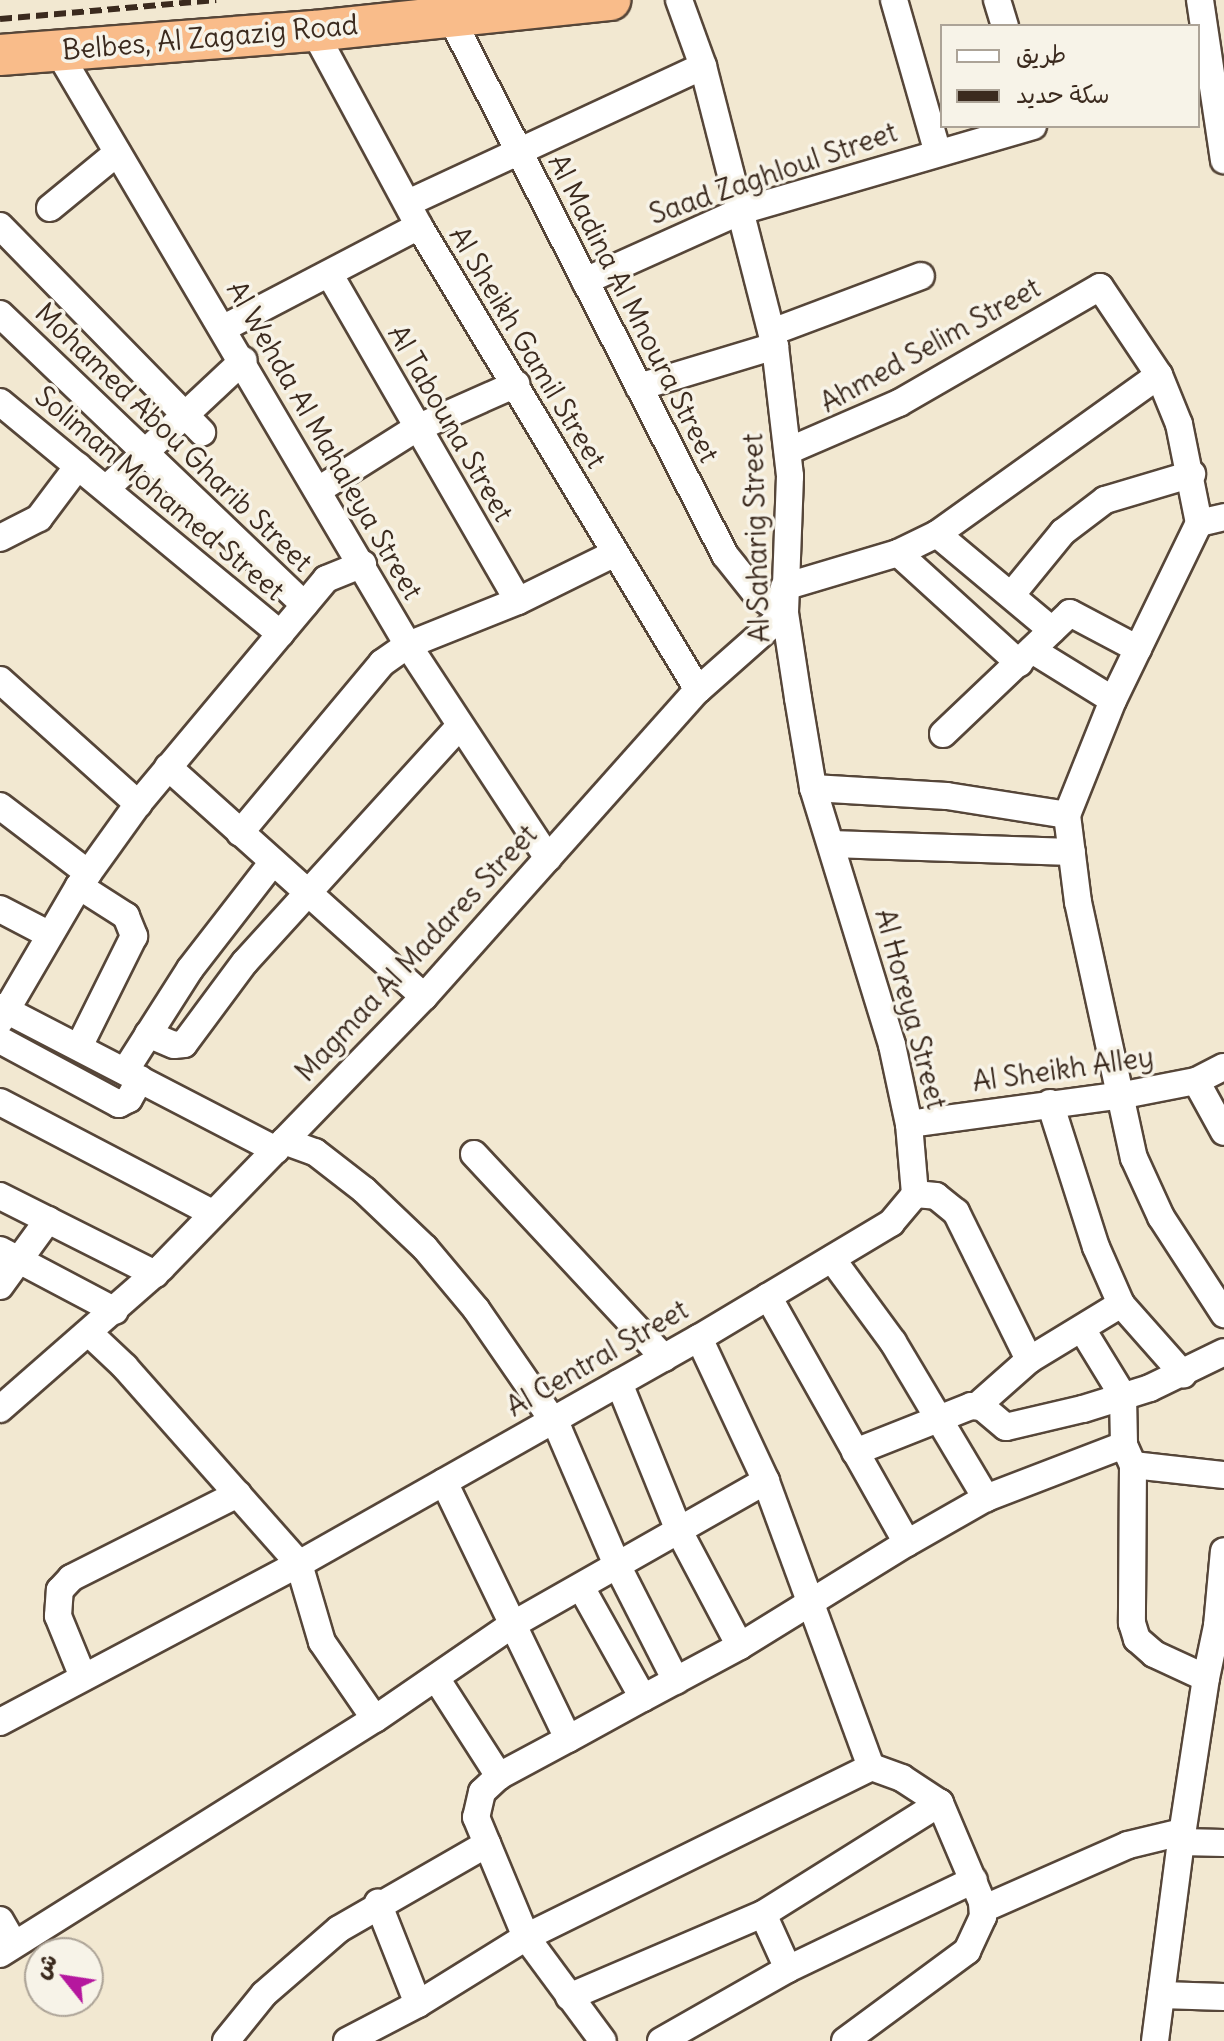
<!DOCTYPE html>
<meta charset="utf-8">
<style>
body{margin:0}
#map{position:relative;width:1224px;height:2041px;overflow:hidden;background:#f2e8d1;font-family:Delius,"Playpen Sans Arabic",sans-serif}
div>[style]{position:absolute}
.roads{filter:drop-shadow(2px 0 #564639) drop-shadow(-2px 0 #564639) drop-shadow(0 2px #564639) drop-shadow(0 -2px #564639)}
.minor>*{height:26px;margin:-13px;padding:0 13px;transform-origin:13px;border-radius:13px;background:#fff}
.highway>*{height:40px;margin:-20px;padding:0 20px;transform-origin:20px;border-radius:20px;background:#f9bc8a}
.rail>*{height:6px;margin-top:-3px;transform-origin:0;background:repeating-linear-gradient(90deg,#3b2a1e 0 12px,transparent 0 18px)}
span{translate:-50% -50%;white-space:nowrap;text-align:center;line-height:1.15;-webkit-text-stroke:7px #f7f3e8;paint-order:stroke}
.street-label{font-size:28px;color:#3b2a1e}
.legend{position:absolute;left:940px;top:24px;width:260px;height:104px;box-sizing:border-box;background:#f7f3e8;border:2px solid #aca397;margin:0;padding:10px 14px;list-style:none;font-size:24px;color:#3b2a1e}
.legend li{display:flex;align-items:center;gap:16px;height:40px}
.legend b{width:40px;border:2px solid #aca397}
.north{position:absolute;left:24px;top:1937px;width:80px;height:80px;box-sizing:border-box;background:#f7f3e8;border:2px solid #aca397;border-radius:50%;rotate:300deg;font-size:22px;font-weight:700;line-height:32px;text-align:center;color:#3b2a1e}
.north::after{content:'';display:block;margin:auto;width:28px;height:36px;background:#b5179e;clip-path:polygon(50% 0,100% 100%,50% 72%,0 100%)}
</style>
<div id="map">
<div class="roads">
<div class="minor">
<div style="left:679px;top:0;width:70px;rotate:70deg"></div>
<div style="left:703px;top:66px;width:289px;rotate:75.6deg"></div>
<div style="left:775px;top:346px;width:131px;rotate:83.4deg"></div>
<div style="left:790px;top:476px;width:137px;rotate:92.1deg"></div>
<div style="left:785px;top:613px;width:86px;rotate:81.3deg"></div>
<div style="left:798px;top:698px;width:91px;rotate:80.5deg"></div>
<div style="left:813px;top:788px;width:269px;rotate:72.9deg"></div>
<div style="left:892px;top:1045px;width:81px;rotate:77.9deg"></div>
<div style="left:909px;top:1124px;width:70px;rotate:85.1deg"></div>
<div style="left:894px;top:0;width:156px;rotate:74deg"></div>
<div style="left:997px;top:0;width:27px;rotate:73deg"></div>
<div style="left:1200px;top:0;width:162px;rotate:81.5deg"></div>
<div style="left:314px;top:31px;width:221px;rotate:61.7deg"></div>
<div style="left:419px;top:226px;width:541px;rotate:58.98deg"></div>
<div style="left:56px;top:48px;width:693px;rotate:59.48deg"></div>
<div style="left:408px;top:645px;width:255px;rotate:56.7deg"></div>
<div style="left:408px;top:203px;width:325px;rotate:-24.9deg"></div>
<div style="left:50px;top:208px;width:87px;rotate:-39.4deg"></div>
<div style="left:0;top:226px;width:289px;rotate:45.6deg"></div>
<div style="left:330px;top:275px;width:376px;rotate:60deg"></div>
<div style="left:585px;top:281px;width:171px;rotate:-24.2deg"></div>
<div style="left:741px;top:211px;width:304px;rotate:-16.2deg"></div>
<div style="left:0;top:314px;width:421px;rotate:43.7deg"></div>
<div style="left:224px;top:328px;width:220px;rotate:-27.6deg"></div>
<div style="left:772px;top:332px;width:159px;rotate:-20.6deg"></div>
<div style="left:639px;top:387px;width:142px;rotate:-16.8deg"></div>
<div style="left:0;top:402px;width:364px;rotate:39.6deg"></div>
<div style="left:788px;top:451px;width:121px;rotate:-23.4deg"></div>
<div style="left:899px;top:403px;width:232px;rotate:-30deg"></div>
<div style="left:1100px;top:287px;width:106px;rotate:56.2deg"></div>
<div style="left:1159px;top:375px;width:53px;rotate:67.8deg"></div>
<div style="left:1179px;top:424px;width:101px;rotate:78.6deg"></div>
<div style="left:107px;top:488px;width:187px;rotate:-43.1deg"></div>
<div style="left:320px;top:489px;width:112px;rotate:-32.3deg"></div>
<div style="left:415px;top:429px;width:111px;rotate:-24deg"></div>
<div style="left:1199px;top:523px;width:197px;rotate:115.9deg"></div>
<div style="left:1113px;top:700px;width:124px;rotate:111.8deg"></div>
<div style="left:1067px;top:815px;width:88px;rotate:82.8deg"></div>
<div style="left:1078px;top:902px;width:262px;rotate:77.7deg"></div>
<div style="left:1134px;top:1158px;width:65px;rotate:65.4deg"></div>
<div style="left:1161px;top:1217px;width:116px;rotate:57deg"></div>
<div style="left:1199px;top:523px;width:26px;rotate:-13deg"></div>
<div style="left:937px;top:534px;width:150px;rotate:39.9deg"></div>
<div style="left:0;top:538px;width:44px;rotate:-27.1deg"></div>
<div style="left:39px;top:518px;width:65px;rotate:-53.1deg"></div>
<div style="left:898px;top:553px;width:164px;rotate:42.3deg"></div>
<div style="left:784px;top:587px;width:119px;rotate:-16.6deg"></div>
<div style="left:898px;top:553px;width:43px;rotate:-26deg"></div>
<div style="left:937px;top:534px;width:273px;rotate:-35.6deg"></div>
<div style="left:1013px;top:593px;width:79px;rotate:-50.7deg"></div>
<div style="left:1063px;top:532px;width:53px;rotate:-37.3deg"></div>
<div style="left:1105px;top:500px;width:91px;rotate:-16.6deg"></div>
<div style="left:1032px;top:650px;width:95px;rotate:31.7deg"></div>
<div style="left:0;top:680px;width:186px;rotate:41.9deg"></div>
<div style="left:943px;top:734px;width:175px;rotate:-43.6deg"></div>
<div style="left:1070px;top:613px;width:77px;rotate:27.9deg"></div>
<div style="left:168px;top:767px;width:344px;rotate:41.9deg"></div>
<div style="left:813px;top:788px;width:134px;rotate:3.4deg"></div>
<div style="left:947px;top:796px;width:121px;rotate:9deg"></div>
<div style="left:0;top:806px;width:111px;rotate:37.3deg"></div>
<div style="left:240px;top:833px;width:222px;rotate:-50.1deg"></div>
<div style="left:382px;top:663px;width:32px;rotate:-35deg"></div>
<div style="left:408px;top:645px;width:118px;rotate:-21.8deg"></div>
<div style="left:518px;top:601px;width:106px;rotate:-26.3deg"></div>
<div style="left:831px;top:844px;width:241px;rotate:1.9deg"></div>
<div style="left:79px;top:886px;width:56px;rotate:32.6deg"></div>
<div style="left:126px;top:916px;width:22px;rotate:68deg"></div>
<div style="left:134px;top:936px;width:124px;rotate:116.4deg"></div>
<div style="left:0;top:909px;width:56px;rotate:27.5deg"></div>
<div style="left:0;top:1007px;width:311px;rotate:27.4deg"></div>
<div style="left:0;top:1021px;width:156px;rotate:-59.7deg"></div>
<div style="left:79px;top:886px;width:101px;rotate:-54.3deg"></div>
<div style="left:138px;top:804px;width:293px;rotate:-50.1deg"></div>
<div style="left:326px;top:579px;width:40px;rotate:-22deg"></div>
<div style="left:148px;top:1034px;width:28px;rotate:23deg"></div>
<div style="left:174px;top:1045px;width:10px;rotate:-6deg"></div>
<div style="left:184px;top:1044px;width:102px;rotate:-53.4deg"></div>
<div style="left:245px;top:962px;width:319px;rotate:-47.7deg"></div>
<div style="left:0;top:1040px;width:135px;rotate:28.3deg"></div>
<div style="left:119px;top:1104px;width:11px;rotate:-27deg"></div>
<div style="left:129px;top:1099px;width:23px;rotate:-61deg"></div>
<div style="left:125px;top:1071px;width:121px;rotate:-57.5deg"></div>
<div style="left:190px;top:969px;width:135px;rotate:-52.2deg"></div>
<div style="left:1196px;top:1081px;width:58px;rotate:61.2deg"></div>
<div style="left:0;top:1102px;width:239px;rotate:27.6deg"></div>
<div style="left:1050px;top:1103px;width:151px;rotate:72.3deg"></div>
<div style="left:1096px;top:1247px;width:62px;rotate:66.3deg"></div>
<div style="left:1121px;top:1304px;width:94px;rotate:48.5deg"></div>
<div style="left:909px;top:1124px;width:217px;rotate:-7.7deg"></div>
<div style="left:1124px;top:1095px;width:73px;rotate:-11deg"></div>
<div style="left:1196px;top:1081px;width:31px;rotate:-27deg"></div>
<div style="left:284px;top:1141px;width:33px;rotate:20deg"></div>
<div style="left:315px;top:1152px;width:62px;rotate:37.8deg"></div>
<div style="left:364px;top:1190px;width:84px;rotate:43.6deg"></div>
<div style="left:425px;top:1248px;width:80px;rotate:50.1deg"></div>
<div style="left:476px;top:1309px;width:145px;rotate:55.4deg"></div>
<div style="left:558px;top:1428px;width:149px;rotate:66.7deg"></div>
<div style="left:617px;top:1565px;width:130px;rotate:63deg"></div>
<div style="left:474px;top:1154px;width:279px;rotate:47deg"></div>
<div style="left:915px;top:1194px;width:21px;rotate:5deg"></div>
<div style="left:936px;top:1196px;width:26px;rotate:39deg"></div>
<div style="left:956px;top:1212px;width:165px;rotate:63.7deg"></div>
<div style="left:0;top:1196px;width:174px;rotate:26.7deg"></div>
<div style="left:0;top:1250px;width:130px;rotate:27.9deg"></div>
<div style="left:832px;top:1259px;width:103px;rotate:53.7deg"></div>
<div style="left:893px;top:1342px;width:182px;rotate:59.2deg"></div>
<div style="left:986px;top:1498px;width:148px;rotate:-21deg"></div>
<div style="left:0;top:1286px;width:82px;rotate:-54deg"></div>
<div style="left:1082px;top:1329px;width:79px;rotate:58.5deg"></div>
<div style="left:1123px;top:1396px;width:49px;rotate:88.8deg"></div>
<div style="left:1124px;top:1445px;width:22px;rotate:66deg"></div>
<div style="left:1133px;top:1465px;width:158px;rotate:90.4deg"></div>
<div style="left:1132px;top:1623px;width:17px;rotate:73deg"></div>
<div style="left:1137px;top:1639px;width:23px;rotate:41deg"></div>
<div style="left:1154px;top:1654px;width:57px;rotate:24.8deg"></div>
<div style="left:90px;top:1334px;width:48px;rotate:43.3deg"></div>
<div style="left:125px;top:1367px;width:263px;rotate:48.5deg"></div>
<div style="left:299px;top:1564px;width:81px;rotate:73.6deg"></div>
<div style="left:322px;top:1642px;width:93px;rotate:55.5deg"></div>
<div style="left:375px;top:1719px;width:166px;rotate:-34.5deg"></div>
<div style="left:512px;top:1625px;width:292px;rotate:-29.6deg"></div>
<div style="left:619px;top:1383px;width:160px;rotate:67.9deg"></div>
<div style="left:679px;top:1531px;width:130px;rotate:62.1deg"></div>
<div style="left:977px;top:1406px;width:69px;rotate:-41.5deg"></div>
<div style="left:1029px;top:1360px;width:108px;rotate:-31.3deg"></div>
<div style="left:0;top:1409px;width:214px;rotate:-41.2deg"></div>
<div style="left:161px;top:1268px;width:378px;rotate:-45.9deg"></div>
<div style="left:424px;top:997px;width:411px;rotate:-48.3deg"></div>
<div style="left:698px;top:690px;width:116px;rotate:-41.5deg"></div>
<div style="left:785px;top:613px;width:33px;rotate:-147deg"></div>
<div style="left:757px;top:595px;width:51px;rotate:-128.7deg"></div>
<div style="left:725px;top:555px;width:607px;rotate:-117.03deg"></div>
<div style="left:855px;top:1452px;width:125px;rotate:-21.6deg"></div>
<div style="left:971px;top:1406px;width:11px;rotate:5deg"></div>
<div style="left:982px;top:1407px;width:31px;rotate:40deg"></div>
<div style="left:1006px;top:1427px;width:79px;rotate:-13.2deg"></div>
<div style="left:1083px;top:1409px;width:70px;rotate:-17.4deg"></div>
<div style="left:1150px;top:1388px;width:82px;rotate:-25.9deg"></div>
<div style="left:1133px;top:1465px;width:92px;rotate:6.3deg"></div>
<div style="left:444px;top:1482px;width:285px;rotate:64.2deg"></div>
<div style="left:568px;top:1739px;width:85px;rotate:-28.7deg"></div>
<div style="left:907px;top:1543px;width:91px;rotate:-29.7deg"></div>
<div style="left:581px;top:1587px;width:127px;rotate:60.8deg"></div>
<div style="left:643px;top:1698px;width:110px;rotate:-28.2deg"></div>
<div style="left:740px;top:1646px;width:196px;rotate:-31.7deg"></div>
<div style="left:907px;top:1543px;width:283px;rotate:-119.4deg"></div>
<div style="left:1217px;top:1626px;width:75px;rotate:-84.7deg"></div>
<div style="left:1224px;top:1628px;width:7px;rotate:-164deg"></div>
<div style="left:1217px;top:1626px;width:53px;rotate:101.9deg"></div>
<div style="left:1206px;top:1678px;width:166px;rotate:98.7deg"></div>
<div style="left:1181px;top:1842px;width:43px;rotate:1.3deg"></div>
<div style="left:83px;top:1677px;width:66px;rotate:-112.3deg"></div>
<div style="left:58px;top:1616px;width:26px;rotate:-86deg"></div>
<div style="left:60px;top:1590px;width:16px;rotate:-47deg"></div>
<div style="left:71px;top:1578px;width:187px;rotate:-26.7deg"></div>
<div style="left:436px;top:1678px;width:117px;rotate:57.3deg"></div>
<div style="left:499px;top:1776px;width:23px;rotate:137deg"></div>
<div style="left:482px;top:1792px;width:26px;rotate:103deg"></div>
<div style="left:476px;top:1817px;width:130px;rotate:67.4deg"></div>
<div style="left:526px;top:1937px;width:129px;rotate:53.5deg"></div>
<div style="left:0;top:1722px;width:338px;rotate:-27.9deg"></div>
<div style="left:299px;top:1564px;width:459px;rotate:-29.5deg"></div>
<div style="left:699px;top:1338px;width:224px;rotate:-30.9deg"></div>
<div style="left:891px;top:1223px;width:38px;rotate:-50deg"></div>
<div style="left:499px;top:1776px;width:78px;rotate:-28.2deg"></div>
<div style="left:983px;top:1909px;width:158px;rotate:-23.8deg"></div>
<div style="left:1128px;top:1845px;width:56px;rotate:-13.5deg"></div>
<div style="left:0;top:1920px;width:28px;rotate:60deg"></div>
<div style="left:0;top:1954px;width:443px;rotate:-32.1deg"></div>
<div style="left:788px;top:1969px;width:206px;rotate:-25.6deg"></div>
<div style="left:1161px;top:1995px;width:63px;rotate:1.8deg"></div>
<div style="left:569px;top:1997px;width:211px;rotate:-23.2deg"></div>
<div style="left:763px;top:1914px;width:209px;rotate:-32.1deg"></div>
<div style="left:418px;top:2004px;width:127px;rotate:-31.8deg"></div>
<div style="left:526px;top:1937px;width:385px;rotate:-26.2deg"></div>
<div style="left:871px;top:1767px;width:305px;rotate:-110.2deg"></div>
<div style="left:766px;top:1481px;width:158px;rotate:-115.1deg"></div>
<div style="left:226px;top:2041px;width:60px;rotate:-51deg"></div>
<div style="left:264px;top:1994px;width:99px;rotate:-40.9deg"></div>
<div style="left:339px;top:1929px;width:171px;rotate:-29.9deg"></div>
<div style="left:347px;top:2041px;width:80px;rotate:-27.5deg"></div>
<div style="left:418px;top:2004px;width:109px;rotate:-111.6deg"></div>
<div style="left:661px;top:2041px;width:146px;rotate:-29.6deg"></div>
<div style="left:788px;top:1969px;width:60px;rotate:-114.4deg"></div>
<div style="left:845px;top:2041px;width:152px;rotate:-36.4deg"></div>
<div style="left:967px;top:1951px;width:38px;rotate:-65deg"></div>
<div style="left:983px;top:1917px;width:15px;rotate:-94deg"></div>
<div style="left:982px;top:1902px;width:108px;rotate:-113deg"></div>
<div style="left:940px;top:1803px;width:45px;rotate:-146.7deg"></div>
<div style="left:902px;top:1778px;width:33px;rotate:-160deg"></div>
<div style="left:1155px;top:2041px;width:201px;rotate:-82.6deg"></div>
</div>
<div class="highway">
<div style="left:0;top:55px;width:315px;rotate:-4.4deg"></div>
<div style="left:314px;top:31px;width:298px;rotate:-6deg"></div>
</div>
</div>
<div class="rail">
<div style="left:0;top:19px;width:217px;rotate:-5deg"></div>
</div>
<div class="street-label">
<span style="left:210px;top:37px;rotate:-5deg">Belbes, Al Zagazig Road</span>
<span style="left:773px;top:173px;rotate:-19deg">Saad Zaghloul Street</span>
<span style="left:634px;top:308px;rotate:63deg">Al Madina Al Mnoura Street</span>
<span style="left:930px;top:345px;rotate:-29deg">Ahmed Selim Street</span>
<span style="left:528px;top:347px;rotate:59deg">Al Sheikh Gamil Street</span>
<span style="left:451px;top:423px;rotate:60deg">Al Tabouna Street</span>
<span style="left:174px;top:437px;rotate:44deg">Mohamed Abou Gharib Street</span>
<span style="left:325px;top:440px;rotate:60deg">Al Wehda Al Mahaleya Street</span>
<span style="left:160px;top:493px;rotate:40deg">Soliman Mohamed Street</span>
<span style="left:756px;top:538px;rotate:-92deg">Al Saharig Street</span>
<span style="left:416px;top:953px;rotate:-47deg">Magmaa Al Madares Street</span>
<span style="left:911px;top:1009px;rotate:75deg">Al Horeya Street</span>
<span style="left:1063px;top:1069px;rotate:-8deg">Al Sheikh Alley</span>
<span style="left:597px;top:1358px;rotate:-30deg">Al Central Street</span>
</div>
<ul class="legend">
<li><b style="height:10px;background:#fff"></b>طريق</li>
<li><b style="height:10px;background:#3b2a1e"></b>سكة حديد</li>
</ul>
<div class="north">ش</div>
</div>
